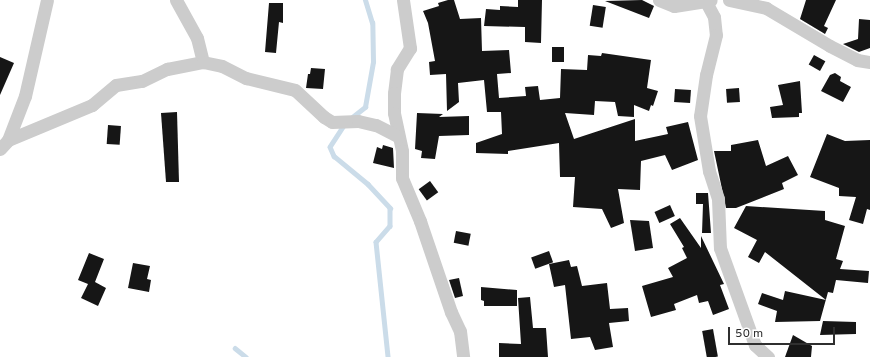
<!DOCTYPE html>
<style>
body{margin:0}
#map{position:relative;width:870px;height:357px;overflow:hidden;background:#fff;font-family:Overpass,sans-serif}
div>[style]{position:absolute}
.stream>*{height:4.5px;margin:-2.25px;padding:0 2.25px;transform-origin:2.25px;border-radius:2.25px;background:#cbdce9}
.building>*{inset:0;background:#161616;transform-origin:0 0}
.minor>*{height:13px;margin:-6.5px;padding:0 6.5px;transform-origin:6.5px;border-radius:6.5px;background:#ccc}
span{translate:-50% -50%;white-space:nowrap;text-align:center;line-height:1.15;-webkit-text-stroke:4px #fff;paint-order:stroke}
.scale{position:absolute;left:728px;top:327px;width:107px;height:18px;box-sizing:border-box;border:2px solid #2f2f2f;border-top:0;padding-left:5px;font-size:12px;line-height:14px;white-space:nowrap;color:#2f2f2f;-webkit-text-stroke:3px #fff;paint-order:stroke}
</style>
<div id="map">
<div class="stream">
<div style="left:351px;top:118px;width:18px;rotate:-38deg"></div>
<div style="left:365px;top:107px;width:46px;rotate:-79.9deg"></div>
<div style="left:373px;top:62px;width:39px;rotate:-91deg"></div>
<div style="left:372px;top:23px;width:24px;rotate:-107deg"></div>
<div style="left:345px;top:124px;width:27px;rotate:123deg"></div>
<div style="left:330px;top:147px;width:10px;rotate:66deg"></div>
<div style="left:334px;top:156px;width:44px;rotate:39.5deg"></div>
<div style="left:368px;top:184px;width:33px;rotate:47deg"></div>
<div style="left:390px;top:208px;width:18px;rotate:90deg"></div>
<div style="left:390px;top:226px;width:21px;rotate:131deg"></div>
<div style="left:376px;top:242px;width:116px;rotate:84deg"></div>
<div style="left:235px;top:348px;width:14px;rotate:39deg"></div>
</div>
<div class="building">
<div style="clip-path:polygon(448px 0,454px 0,460px 19px,481px 18px,482px 51px,509px 50px,511px 73px,497px 74px,499px 98px,526px 96px,525px 87px,538px 86px,540px 100px,560px 98px,561px 69px,587px 70px,588px 55px,601px 56px,602px 53px,651px 60px,647px 88px,658px 91px,653px 106px,651px 105px,649px 111px,634px 105px,634px 117px,618px 116px,615px 102px,595px 101px,594px 115px,565px 113px,574px 139px,635px 119px,635px 141px,668px 134px,666px 127px,688px 122px,698px 160px,672px 170px,665px 155px,641px 161px,640px 190px,618px 189px,624px 223px,611px 228px,602px 209px,573px 207px,575px 177px,560px 177px,559px 143px,508px 151px,508px 154px,476px 153px,476px 143px,502px 134px,501px 112px,487px 112px,484px 80px,458px 83px,459px 102px,447px 111px,446px 74px,430px 75px,429px 62px,435px 61px,428px 23px,423px 11px,439px 6px,438px 3px)"></div>
<div style="clip-path:polygon(518px 0,542px 0,541px 43px,525px 42px,525px 27px,484px 26px,486px 9px,500px 10px,500px 6px,518px 7px)"></div>
<div style="clip-path:polygon(642px 0,654px 6px,649px 18px,605px 1px)"></div>
<div style="clip-path:polygon(806px 0,836px 0,824px 26px,828px 28px,825px 34px,800px 19px)"></div>
<div style="clip-path:polygon(269px 3px,283px 3px,283px 23px,279px 22px,276px 53px,265px 52px)"></div>
<div style="left:593px;top:5px;width:13px;height:21px;rotate:9deg"></div>
<div style="clip-path:polygon(859px 19px,870px 20px,870px 48px,859px 52px,843px 44px,858px 39px)"></div>
<div style="left:552px;top:47px;width:12px;height:15px"></div>
<div style="left:814px;top:55px;width:13px;height:11px;rotate:29deg"></div>
<div style="clip-path:polygon(0 57px,14px 63px,0 95px)"></div>
<div style="clip-path:polygon(311px 68px,325px 69px,323px 89px,306px 88px,308px 74px,310px 74px)"></div>
<div style="clip-path:polygon(835px 73px,841px 77px,840px 81px,851px 87px,843px 102px,821px 91px,830px 75px)"></div>
<div style="clip-path:polygon(800px 81px,802px 113px,799px 113px,799px 117px,772px 118px,770px 107px,783px 105px,778px 85px)"></div>
<div style="left:739px;top:88px;width:14px;height:13px;rotate:86deg"></div>
<div style="left:675px;top:89px;width:16px;height:13px;rotate:4deg"></div>
<div style="clip-path:polygon(177px 112px,179px 182px,166px 182px,161px 113px)"></div>
<div style="clip-path:polygon(417px 113px,443px 114px,439px 117px,469px 116px,469px 135px,439px 136px,435px 159px,421px 158px,422px 151px,415px 149px)"></div>
<div style="left:108px;top:125px;width:13px;height:19px;rotate:4deg"></div>
<div style="clip-path:polygon(827px 134px,845px 141px,870px 140px,870px 210px,867px 209px,863px 224px,849px 220px,856px 197px,839px 196px,839px 188px,810px 177px)"></div>
<div style="clip-path:polygon(758px 140px,766px 166px,788px 156px,798px 175px,782px 183px,784px 189px,736px 208px,726px 208px,714px 151px,731px 151px,731px 145px)"></div>
<div style="clip-path:polygon(383px 145px,393px 148px,394px 168px,373px 163px,377px 147px,382px 149px)"></div>
<div style="left:430px;top:181px;width:14px;height:14px;rotate:54deg"></div>
<div style="clip-path:polygon(696px 193px,708px 193px,711px 233px,702px 233px,703px 204px,696px 204px)"></div>
<div style="left:670px;top:205px;width:12px;height:17px;rotate:66deg"></div>
<div style="clip-path:polygon(746px 206px,825px 211px,825px 220px,845px 226px,836px 259px,843px 261px,840px 269px,869px 271px,868px 283px,836px 280px,833px 293px,828px 292px,820px 321px,775px 322px,777px 311px,758px 304px,762px 293px,783px 300px,785px 291px,826px 300px,765px 252px,759px 263px,748px 257px,757px 240px,734px 228px)"></div>
<div style="clip-path:polygon(680px 218px,701px 248px,701px 236px,724px 284px,720px 285px,729px 309px,713px 315px,708px 301px,699px 303px,697px 295px,674px 304px,676px 310px,651px 317px,642px 286px,673px 277px,668px 268px,687px 258px,682px 248px,684px 247px,670px 224px)"></div>
<div style="clip-path:polygon(630px 220px,649px 221px,653px 248px,635px 251px)"></div>
<div style="left:456px;top:231px;width:15px;height:12px;rotate:11deg"></div>
<div style="left:549px;top:251px;width:12px;height:19px;rotate:70deg"></div>
<div style="clip-path:polygon(89px 253px,104px 259px,95px 282px,106px 288px,98px 306px,81px 298px,88px 284px,78px 280px)"></div>
<div style="clip-path:polygon(569px 260px,571px 267px,577px 266px,582px 286px,607px 283px,610px 309px,628px 308px,629px 321px,609px 323px,613px 347px,595px 350px,590px 337px,571px 339px,565px 285px,554px 287px,549px 264px)"></div>
<div style="clip-path:polygon(133px 263px,150px 266px,147px 279px,151px 280px,149px 292px,128px 288px)"></div>
<div style="clip-path:polygon(459px 278px,463px 296px,455px 298px,449px 280px)"></div>
<div style="clip-path:polygon(481px 287px,517px 290px,517px 306px,484px 306px,484px 301px,481px 300px)"></div>
<div style="clip-path:polygon(530px 297px,533px 328px,546px 328px,548px 357px,499px 357px,499px 343px,521px 344px,518px 298px)"></div>
<div style="clip-path:polygon(823px 321px,856px 322px,856px 334px,820px 335px)"></div>
<div style="left:713px;top:329px;width:28px;height:11px;rotate:80deg"></div>
<div style="clip-path:polygon(793px 335px,812px 346px,811px 357px,785px 357px)"></div>
</div>
<div class="minor">
<div style="left:176px;top:0;width:43px;rotate:61.1deg"></div>
<div style="left:197px;top:38px;width:25px;rotate:76deg"></div>
<div style="left:403px;top:0;width:49px;rotate:81.7deg"></div>
<div style="left:410px;top:48px;width:25px;rotate:122deg"></div>
<div style="left:397px;top:69px;width:24px;rotate:97deg"></div>
<div style="left:394px;top:93px;width:20px;rotate:90deg"></div>
<div style="left:394px;top:113px;width:39px;rotate:78deg"></div>
<div style="left:402px;top:151px;width:27px;rotate:90deg"></div>
<div style="left:402px;top:178px;width:47px;rotate:67.3deg"></div>
<div style="left:420px;top:221px;width:96px;rotate:71.2deg"></div>
<div style="left:451px;top:312px;width:21px;rotate:65deg"></div>
<div style="left:460px;top:331px;width:26px;rotate:83deg"></div>
<div style="left:659px;top:0;width:16px;rotate:22deg"></div>
<div style="left:674px;top:6px;width:37px;rotate:-9deg"></div>
<div style="left:705px;top:0;width:19px;rotate:62deg"></div>
<div style="left:714px;top:17px;width:18px;rotate:84deg"></div>
<div style="left:716px;top:35px;width:41px;rotate:104deg"></div>
<div style="left:706px;top:75px;width:41px;rotate:98.3deg"></div>
<div style="left:700px;top:116px;width:56px;rotate:80.7deg"></div>
<div style="left:709px;top:171px;width:29px;rotate:72deg"></div>
<div style="left:718px;top:199px;width:49px;rotate:87.7deg"></div>
<div style="left:720px;top:248px;width:103px;rotate:70.2deg"></div>
<div style="left:755px;top:345px;width:18px;rotate:43deg"></div>
<div style="left:729px;top:0;width:38px;rotate:12deg"></div>
<div style="left:766px;top:8px;width:74px;rotate:30.7deg"></div>
<div style="left:830px;top:46px;width:30px;rotate:27deg"></div>
<div style="left:857px;top:60px;width:13px;rotate:9deg"></div>
<div style="left:8px;top:140px;width:91px;rotate:-22.6deg"></div>
<div style="left:92px;top:105px;width:31px;rotate:-40deg"></div>
<div style="left:116px;top:85px;width:26px;rotate:-9deg"></div>
<div style="left:142px;top:81px;width:28px;rotate:-26deg"></div>
<div style="left:167px;top:69px;width:37px;rotate:-11deg"></div>
<div style="left:203px;top:62px;width:19px;rotate:12deg"></div>
<div style="left:222px;top:66px;width:27px;rotate:27deg"></div>
<div style="left:246px;top:78px;width:50px;rotate:13.8deg"></div>
<div style="left:295px;top:90px;width:40px;rotate:43deg"></div>
<div style="left:324px;top:117px;width:9px;rotate:32deg"></div>
<div style="left:332px;top:122px;width:26px;rotate:-2deg"></div>
<div style="left:358px;top:121px;width:18px;rotate:13deg"></div>
<div style="left:376px;top:125px;width:25px;rotate:27deg"></div>
<div style="left:0;top:149px;width:12px;rotate:-48deg"></div>
<div style="left:8px;top:140px;width:47px;rotate:-68.9deg"></div>
<div style="left:25px;top:96px;width:98px;rotate:-77.1deg"></div>
</div>
<div class="scale">50 m</div>
</div>
